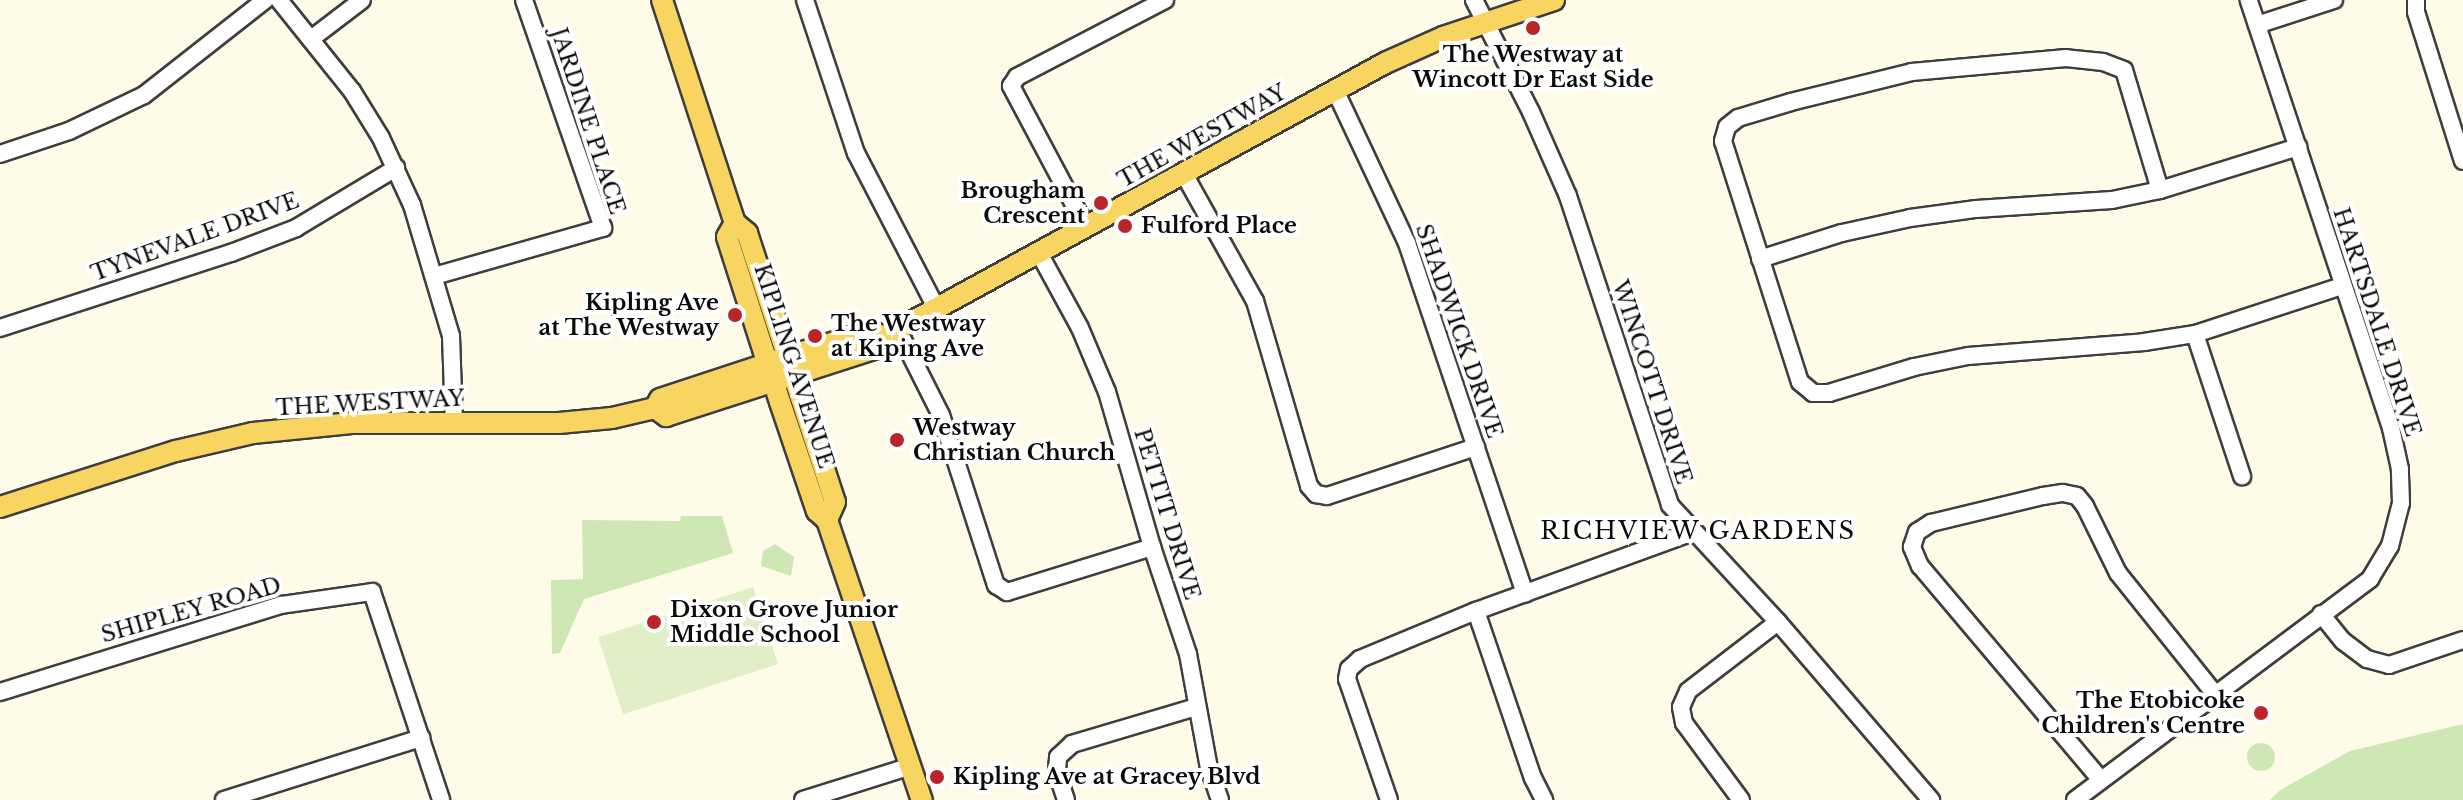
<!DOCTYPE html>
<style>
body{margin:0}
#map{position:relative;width:2463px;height:800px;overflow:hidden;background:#fffbe9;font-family:"Libre Baskerville",serif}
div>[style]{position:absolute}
.green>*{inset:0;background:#cee8b4}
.round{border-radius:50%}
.pitch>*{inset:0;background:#e0efc5;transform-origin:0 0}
.roads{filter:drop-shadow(2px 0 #3e3e3e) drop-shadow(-2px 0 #3e3e3e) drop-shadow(0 2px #3e3e3e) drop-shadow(0 -2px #3e3e3e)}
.minor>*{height:16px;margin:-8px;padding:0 8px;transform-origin:8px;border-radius:8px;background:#fff}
.major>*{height:20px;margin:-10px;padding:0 10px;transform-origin:10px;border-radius:10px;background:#f8d560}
.dots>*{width:22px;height:22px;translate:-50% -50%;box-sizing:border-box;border:4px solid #fff;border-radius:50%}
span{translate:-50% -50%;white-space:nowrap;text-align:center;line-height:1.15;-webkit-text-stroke:8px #fff;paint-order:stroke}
.poi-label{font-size:22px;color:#0b0b0b;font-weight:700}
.right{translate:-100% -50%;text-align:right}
.left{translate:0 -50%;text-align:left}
.street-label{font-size:22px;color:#0b0b0b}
.neighbourhood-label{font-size:24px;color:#0b0b0b;letter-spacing:2px}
</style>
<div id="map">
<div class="green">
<div style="clip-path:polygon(681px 516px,722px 516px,733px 553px,584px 599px,560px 653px,552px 654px,551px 580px,583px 579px,582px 520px,680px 521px)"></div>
<div style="clip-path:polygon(775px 544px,794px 557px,791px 576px,761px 566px,763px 551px)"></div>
<div style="clip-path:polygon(2463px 724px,2463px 800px,2270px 800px,2280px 790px,2350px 751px)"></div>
<div class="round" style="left:2247px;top:743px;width:28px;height:28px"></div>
</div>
<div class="pitch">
<div style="left:753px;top:587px;width:81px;height:163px;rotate:72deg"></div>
</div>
<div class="roads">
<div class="minor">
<div style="left:279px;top:0;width:117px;rotate:51.3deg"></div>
<div style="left:352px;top:91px;width:55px;rotate:58.3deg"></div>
<div style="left:381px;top:138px;width:74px;rotate:65.2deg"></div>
<div style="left:412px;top:205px;width:137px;rotate:73.4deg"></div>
<div style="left:451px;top:336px;width:86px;rotate:88deg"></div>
<div style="left:805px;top:0;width:161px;rotate:71.6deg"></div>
<div style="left:856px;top:153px;width:176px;rotate:62.6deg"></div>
<div style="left:1474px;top:0;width:126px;rotate:63deg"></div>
<div style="left:1531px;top:112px;width:92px;rotate:66.2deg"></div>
<div style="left:1568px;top:196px;width:325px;rotate:71.7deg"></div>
<div style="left:1670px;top:505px;width:159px;rotate:47.3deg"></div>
<div style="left:1778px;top:622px;width:235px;rotate:49.3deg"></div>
<div style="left:2416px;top:0;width:12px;rotate:90deg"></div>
<div style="left:2416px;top:12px;width:156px;rotate:72.5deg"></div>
<div style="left:2257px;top:25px;width:81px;rotate:-18deg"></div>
<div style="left:311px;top:39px;width:64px;rotate:-37.4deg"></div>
<div style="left:1335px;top:90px;width:169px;rotate:64.8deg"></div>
<div style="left:1407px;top:243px;width:370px;rotate:71.4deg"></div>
<div style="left:0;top:154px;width:73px;rotate:-18.4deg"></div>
<div style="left:69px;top:131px;width:83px;rotate:-25.6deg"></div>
<div style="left:144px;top:95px;width:154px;rotate:-38.1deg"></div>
<div style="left:1184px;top:174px;width:145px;rotate:60.8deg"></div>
<div style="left:1255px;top:301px;width:193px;rotate:73.7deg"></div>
<div style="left:1309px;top:486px;width:11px;rotate:49deg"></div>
<div style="left:1316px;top:494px;width:11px;rotate:10deg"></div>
<div style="left:1327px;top:496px;width:157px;rotate:-18.2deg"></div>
<div style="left:2160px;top:190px;width:125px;rotate:-106.7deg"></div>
<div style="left:2124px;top:70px;width:22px;rotate:-159deg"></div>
<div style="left:2103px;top:62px;width:37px;rotate:-174deg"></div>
<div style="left:2066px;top:58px;width:155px;rotate:174.8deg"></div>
<div style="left:1912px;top:72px;width:125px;rotate:166.1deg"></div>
<div style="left:1791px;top:102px;width:55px;rotate:163.2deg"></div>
<div style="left:1738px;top:118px;width:14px;rotate:141deg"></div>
<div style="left:1727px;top:127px;width:15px;rotate:106deg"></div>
<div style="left:1723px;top:141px;width:253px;rotate:72.3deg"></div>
<div style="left:1800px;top:382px;width:17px;rotate:40deg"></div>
<div style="left:1813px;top:393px;width:16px"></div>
<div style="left:1829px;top:393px;width:89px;rotate:-17deg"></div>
<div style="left:1914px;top:367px;width:55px;rotate:-11.5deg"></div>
<div style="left:1968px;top:356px;width:177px;rotate:-4.5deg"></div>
<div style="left:2144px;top:342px;width:52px;rotate:-8.9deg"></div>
<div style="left:2195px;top:334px;width:155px;rotate:-18.1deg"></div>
<div style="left:1086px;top:227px;width:160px;rotate:-118deg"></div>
<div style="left:1011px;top:86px;width:11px;rotate:-56deg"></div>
<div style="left:1017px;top:77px;width:167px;rotate:-27.5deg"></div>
<div style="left:1039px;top:253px;width:85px;rotate:61.3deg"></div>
<div style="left:1080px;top:328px;width:69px;rotate:67.1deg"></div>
<div style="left:1107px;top:392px;width:161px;rotate:73.8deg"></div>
<div style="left:1152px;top:547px;width:113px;rotate:71.4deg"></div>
<div style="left:1188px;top:654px;width:116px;rotate:79.6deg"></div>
<div style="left:1209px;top:768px;width:34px;rotate:71deg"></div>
<div style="left:1760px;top:259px;width:86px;rotate:-17.6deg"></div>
<div style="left:1842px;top:233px;width:70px;rotate:-12.4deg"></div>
<div style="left:1910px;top:218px;width:67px;rotate:-7.8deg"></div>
<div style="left:1976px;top:209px;width:136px;rotate:-3.8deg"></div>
<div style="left:2112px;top:200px;width:49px;rotate:-11.8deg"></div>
<div style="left:2160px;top:190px;width:145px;rotate:-17.3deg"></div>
<div style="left:434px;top:276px;width:176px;rotate:-15.9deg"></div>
<div style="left:603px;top:228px;width:241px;rotate:-109.1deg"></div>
<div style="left:0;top:328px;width:243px;rotate:-18deg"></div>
<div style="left:231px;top:253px;width:70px;rotate:-21deg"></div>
<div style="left:296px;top:228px;width:117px;rotate:-31deg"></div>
<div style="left:898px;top:330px;width:95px;rotate:63.2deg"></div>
<div style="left:941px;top:415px;width:179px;rotate:72.1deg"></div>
<div style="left:996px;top:585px;width:13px;rotate:32deg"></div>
<div style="left:1007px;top:592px;width:152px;rotate:-17.2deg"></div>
<div style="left:2195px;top:334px;width:150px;rotate:71.7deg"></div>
<div style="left:1476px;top:611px;width:176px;rotate:71.2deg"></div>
<div style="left:1533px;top:778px;width:25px;rotate:63deg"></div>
<div style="left:2321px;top:614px;width:35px;rotate:51deg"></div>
<div style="left:2343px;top:641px;width:30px;rotate:37deg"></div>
<div style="left:2367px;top:659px;width:23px;rotate:15deg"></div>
<div style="left:2389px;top:665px;width:78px;rotate:-18.7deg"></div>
<div style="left:0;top:692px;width:294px;rotate:-17.2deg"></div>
<div style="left:281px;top:605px;width:92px;rotate:-8.1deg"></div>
<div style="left:372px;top:592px;width:219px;rotate:71.6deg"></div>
<div style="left:2101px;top:780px;width:280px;rotate:-130.2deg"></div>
<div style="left:1920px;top:566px;width:21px;rotate:-113deg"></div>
<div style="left:1912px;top:547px;width:16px;rotate:-72deg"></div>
<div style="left:1917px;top:532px;width:17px;rotate:-33deg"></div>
<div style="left:1931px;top:523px;width:115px;rotate:-13.6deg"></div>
<div style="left:2043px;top:496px;width:20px;rotate:-9deg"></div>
<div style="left:2063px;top:493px;width:14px;rotate:12deg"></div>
<div style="left:2077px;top:496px;width:13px;rotate:51deg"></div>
<div style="left:2085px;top:506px;width:75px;rotate:63.8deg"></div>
<div style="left:2118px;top:573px;width:155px;rotate:51.3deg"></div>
<div style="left:224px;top:800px;width:207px;rotate:-17.5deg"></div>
<div style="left:803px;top:800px;width:113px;rotate:-17.5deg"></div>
<div style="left:1066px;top:800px;width:29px;rotate:-108deg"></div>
<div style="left:1057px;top:772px;width:15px;rotate:-86deg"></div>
<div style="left:1058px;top:757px;width:19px;rotate:-43deg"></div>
<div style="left:1072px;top:744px;width:129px;rotate:-16.6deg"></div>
<div style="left:1389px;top:800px;width:128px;rotate:-109.1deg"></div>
<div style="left:1347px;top:679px;width:10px;rotate:-79deg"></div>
<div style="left:1349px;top:669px;width:15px;rotate:-42deg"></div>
<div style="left:1360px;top:659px;width:126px;rotate:-22.5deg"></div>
<div style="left:1476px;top:611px;width:231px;rotate:-20deg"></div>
<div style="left:1741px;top:800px;width:96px;rotate:-126.5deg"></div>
<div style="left:1684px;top:723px;width:16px;rotate:-101deg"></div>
<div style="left:1681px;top:707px;width:17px;rotate:-66deg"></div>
<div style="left:1688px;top:691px;width:113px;rotate:-37.5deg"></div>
<div style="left:2075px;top:800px;width:369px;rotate:-36.8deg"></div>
<div style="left:2370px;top:579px;width:39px;rotate:-59deg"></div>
<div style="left:2390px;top:546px;width:44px;rotate:-75.7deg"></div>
<div style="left:2401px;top:503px;width:34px;rotate:-92deg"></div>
<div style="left:2400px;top:469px;width:42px;rotate:-102.4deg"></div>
<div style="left:2391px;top:428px;width:451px;rotate:-108.4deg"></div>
</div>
<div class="major">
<div style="left:662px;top:0;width:235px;rotate:71.9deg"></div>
<div style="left:735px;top:223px;width:16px;rotate:40deg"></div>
<div style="left:747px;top:233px;width:283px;rotate:71.9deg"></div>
<div style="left:835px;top:502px;width:20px;rotate:114deg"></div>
<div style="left:735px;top:223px;width:16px;rotate:120deg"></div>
<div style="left:727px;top:237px;width:173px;rotate:72.2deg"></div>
<div style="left:780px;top:402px;width:115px;rotate:71.3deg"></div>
<div style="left:817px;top:511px;width:13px;rotate:42deg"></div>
<div style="left:827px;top:520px;width:296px;rotate:71.3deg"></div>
<div style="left:655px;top:408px;width:14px;rotate:36deg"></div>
<div style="left:666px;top:416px;width:224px;rotate:-17.9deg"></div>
<div style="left:879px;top:347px;width:11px;rotate:-63deg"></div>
<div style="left:884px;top:337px;width:571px;rotate:-28.67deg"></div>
<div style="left:1385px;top:63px;width:64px;rotate:-24.1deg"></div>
<div style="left:1443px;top:37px;width:117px;rotate:-18.4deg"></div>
<div style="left:0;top:507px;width:185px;rotate:-17.7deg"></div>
<div style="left:176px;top:451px;width:79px;rotate:-13.2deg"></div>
<div style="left:253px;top:433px;width:99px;rotate:-5.8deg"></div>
<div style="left:351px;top:423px;width:208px"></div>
<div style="left:559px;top:423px;width:53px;rotate:-5.4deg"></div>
<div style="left:612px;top:418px;width:44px;rotate:-13.1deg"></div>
<div style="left:655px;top:408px;width:10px;rotate:-61deg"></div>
<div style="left:660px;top:399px;width:163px;rotate:-18.2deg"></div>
<div style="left:815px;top:348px;width:59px;rotate:-16.9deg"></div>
<div style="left:871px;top:331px;width:14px;rotate:25deg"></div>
</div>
</div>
<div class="dots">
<div style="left:1533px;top:28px;background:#b92529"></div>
<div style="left:1101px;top:203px;background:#b92529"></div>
<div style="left:1125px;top:226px;background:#b92529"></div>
<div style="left:735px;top:315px;background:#b92529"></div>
<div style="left:815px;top:336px;background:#b92529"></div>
<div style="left:897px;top:440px;background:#b92529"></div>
<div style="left:654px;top:622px;background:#b92529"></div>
<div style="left:2261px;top:713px;background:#b92529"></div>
<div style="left:937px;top:777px;background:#b92529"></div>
</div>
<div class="poi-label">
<span style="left:1533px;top:67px">The Westway at<br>Wincott Dr East Side</span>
<span class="right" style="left:1085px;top:203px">Brougham<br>Crescent</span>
<span class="left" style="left:1141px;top:226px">Fulford Place</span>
<span class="right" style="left:719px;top:315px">Kipling Ave<br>at The Westway</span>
<span class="left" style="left:831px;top:336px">The Westway<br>at Kiping Ave</span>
<span class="left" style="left:913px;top:440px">Westway<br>Christian Church</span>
<span class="left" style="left:670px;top:622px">Dixon Grove Junior<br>Middle School</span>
<span class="right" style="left:2245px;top:713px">The Etobicoke<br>Children's Centre</span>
<span class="left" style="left:953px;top:777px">Kipling Ave at Gracey Blvd</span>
</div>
<div class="street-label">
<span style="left:588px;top:121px;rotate:72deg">JARDINE PLACE</span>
<span style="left:1202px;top:136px;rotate:-29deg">THE WESTWAY</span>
<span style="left:195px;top:237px;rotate:-20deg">TYNEVALE DRIVE</span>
<span style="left:2377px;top:322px;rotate:72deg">HARTSDALE DRIVE</span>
<span style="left:1459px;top:331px;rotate:71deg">SHADWICK DRIVE</span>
<span style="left:794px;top:366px;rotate:72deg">KIPLING AVENUE</span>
<span style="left:1652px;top:382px;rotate:72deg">WINCOTT DRIVE</span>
<span style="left:370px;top:403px;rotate:-3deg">THE WESTWAY</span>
<span style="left:1167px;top:514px;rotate:73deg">PETTIT DRIVE</span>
<span style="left:191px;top:610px;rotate:-16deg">SHIPLEY ROAD</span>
</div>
<div class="neighbourhood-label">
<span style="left:1698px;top:531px">RICHVIEW GARDENS</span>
</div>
</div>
